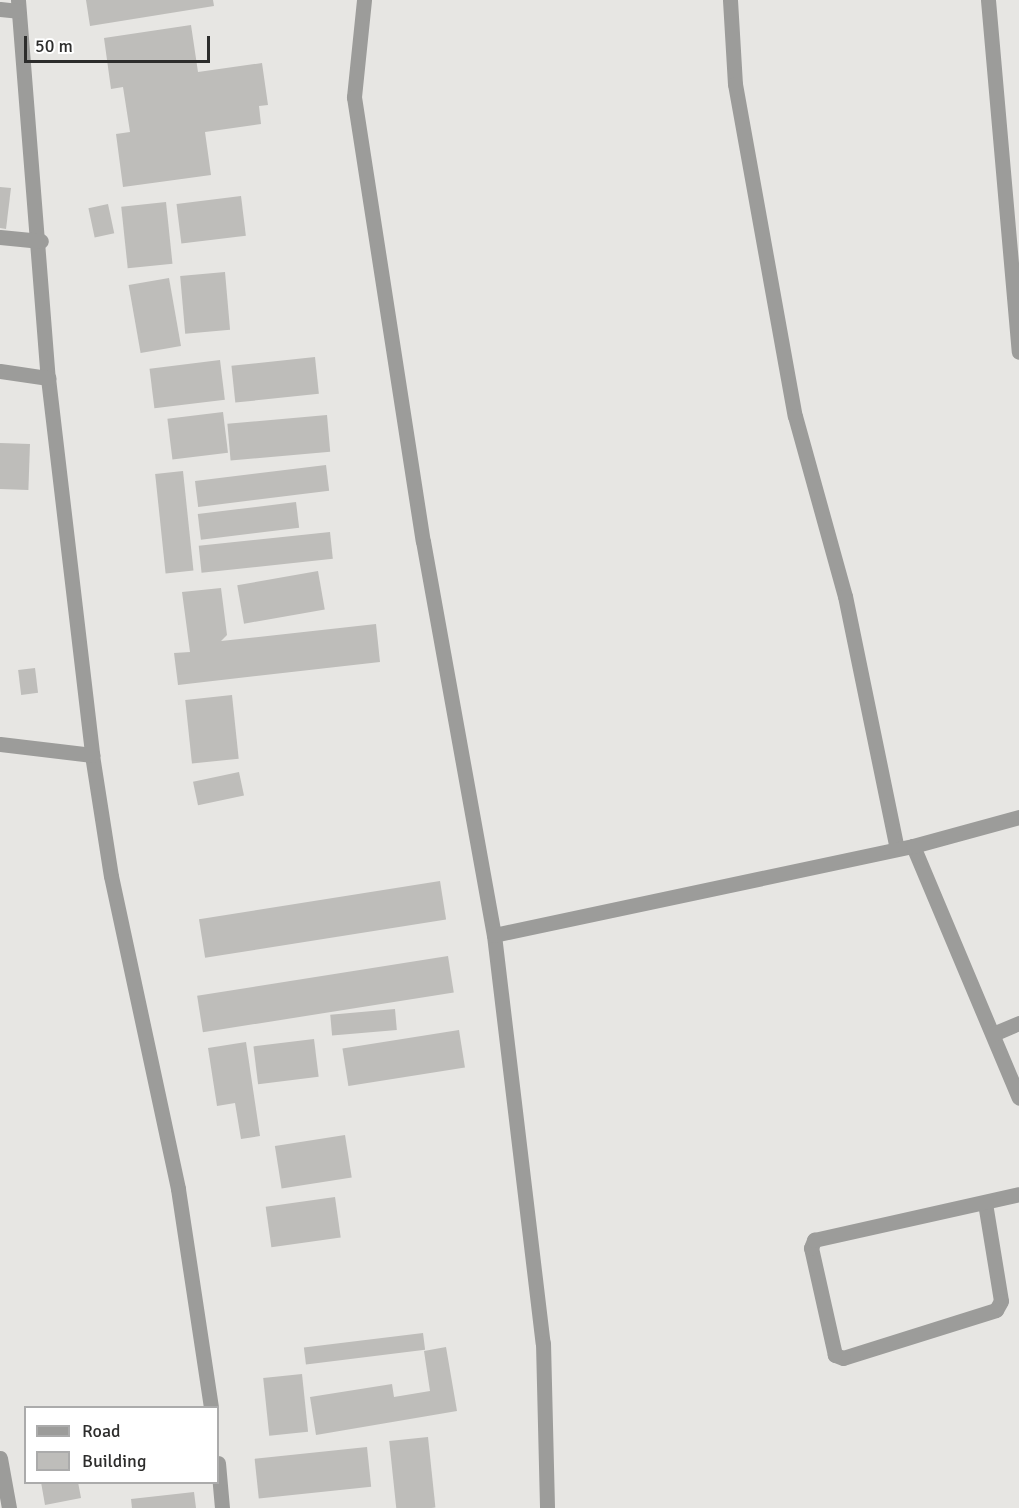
<!DOCTYPE html>
<style>
body{margin:0}
#map{position:relative;width:1019px;height:1508px;overflow:hidden;background:#e7e6e3;font-family:Signika,sans-serif}
div>[style]{position:absolute}
.building>*{inset:0;background:#bebdba;transform-origin:0 0}
.service>*{height:15px;margin:-7.5px;padding:0 7.5px;transform-origin:7.5px;border-radius:7.5px;background:#9c9c9a}
.minor>*{height:15px;margin:-7.5px;padding:0 7.5px;transform-origin:7.5px;border-radius:7.5px;background:#9c9c9a}
span{translate:-50% -50%;white-space:nowrap;text-align:center;line-height:1.15;-webkit-text-stroke:5px #fff;paint-order:stroke}
.legend{position:absolute;left:24px;top:1406px;width:195px;height:78px;box-sizing:border-box;background:#fff;border:2px solid #ababab;margin:0;padding:8px 10px;list-style:none;font-size:18px;color:#2d2d2c}
.legend li{display:flex;align-items:center;gap:12px;height:30px}
.legend b{width:30px;border:2px solid #ababab}
.scale{position:absolute;left:24px;top:36px;width:186px;height:27px;box-sizing:border-box;border:3px solid #2d2d2c;border-top:0;padding-left:8px;font-size:18px;line-height:21px;white-space:nowrap;color:#2d2d2c;-webkit-text-stroke:4px #fff;paint-order:stroke}
</style>
<div id="map">
<div class="building">
<div style="clip-path:polygon(86px 0,213px 0,214px 6px,90px 26px)"></div>
<div style="clip-path:polygon(191px 25px,198px 72px,262px 63px,268px 105px,259px 106px,261px 124px,205px 132px,211px 175px,123px 187px,116px 134px,130px 132px,123px 87px,111px 89px,104px 38px)"></div>
<div style="clip-path:polygon(0 187px,11px 188px,6px 229px,0 228px)"></div>
<div style="left:241px;top:196px;width:40px;height:65px;rotate:83deg"></div>
<div style="left:166px;top:202px;width:62px;height:45px;rotate:84deg"></div>
<div style="left:108px;top:204px;width:30px;height:20px;rotate:78deg"></div>
<div style="left:225px;top:272px;width:58px;height:45px;rotate:85deg"></div>
<div style="left:169px;top:278px;width:69px;height:41px;rotate:80deg"></div>
<div style="left:315px;top:357px;width:37px;height:84px;rotate:84deg"></div>
<div style="left:220px;top:360px;width:40px;height:71px;rotate:83deg"></div>
<div style="left:223px;top:412px;width:41px;height:56px;rotate:83deg"></div>
<div style="left:327px;top:415px;width:37px;height:100px;rotate:85deg"></div>
<div style="left:0;top:443px;width:30px;height:46px;rotate:2deg"></div>
<div style="left:326px;top:465px;width:26px;height:132px;rotate:83deg"></div>
<div style="left:183px;top:471px;width:100px;height:28px;rotate:84deg"></div>
<div style="left:296px;top:502px;width:26px;height:99px;rotate:83deg"></div>
<div style="left:330px;top:532px;width:27px;height:132px;rotate:84deg"></div>
<div style="left:318px;top:571px;width:39px;height:82px;rotate:80deg"></div>
<div style="clip-path:polygon(221px 588px,227px 635px,221px 641px,376px 624px,380px 662px,178px 685px,174px 653px,190px 652px,182px 592px)"></div>
<div style="left:35px;top:668px;width:25px;height:17px;rotate:83deg"></div>
<div style="left:232px;top:695px;width:64px;height:47px;rotate:84deg"></div>
<div style="left:239px;top:772px;width:24px;height:47px;rotate:78deg"></div>
<div style="left:440px;top:881px;width:39px;height:244px;rotate:81deg"></div>
<div style="left:448px;top:956px;width:37px;height:254px;rotate:81deg"></div>
<div style="left:395px;top:1009px;width:21px;height:65px;rotate:85deg"></div>
<div style="left:459px;top:1030px;width:38px;height:118px;rotate:81deg"></div>
<div style="left:314px;top:1039px;width:38px;height:61px;rotate:83deg"></div>
<div style="clip-path:polygon(246px 1042px,260px 1136px,241px 1139px,235px 1103px,217px 1106px,208px 1048px)"></div>
<div style="left:345px;top:1135px;width:43px;height:71px;rotate:81deg"></div>
<div style="left:335px;top:1197px;width:41px;height:70px;rotate:82deg"></div>
<div style="left:423px;top:1333px;width:17px;height:120px;rotate:83deg"></div>
<div style="clip-path:polygon(446px 1347px,457px 1411px,316px 1435px,310px 1397px,392px 1384px,394px 1397px,430px 1391px,424px 1351px)"></div>
<div style="left:302px;top:1374px;width:58px;height:39px;rotate:84deg"></div>
<div style="left:428px;top:1437px;width:71px;height:39px;rotate:84deg"></div>
<div style="left:367px;top:1447px;width:40px;height:113px;rotate:84deg"></div>
<div style="clip-path:polygon(41px 1482px,78px 1482px,81px 1498px,45px 1505px)"></div>
<div style="clip-path:polygon(194px 1492px,196px 1508px,132px 1508px,131px 1499px)"></div>
</div>
<div class="service">
<div style="left:985px;top:1203px;width:99px;rotate:80.7deg"></div>
<div style="left:1001px;top:1301px;width:10px;rotate:119deg"></div>
<div style="left:996px;top:1310px;width:160px;rotate:162.6deg"></div>
<div style="left:843px;top:1358px;width:9px;rotate:-159deg"></div>
<div style="left:835px;top:1355px;width:110px;rotate:-102.6deg"></div>
<div style="left:811px;top:1248px;width:9px;rotate:-69deg"></div>
<div style="left:814px;top:1240px;width:210px;rotate:-12.6deg"></div>
</div>
<div class="minor">
<div style="left:18px;top:0;width:379px;rotate:85.5deg"></div>
<div style="left:48px;top:378px;width:380px;rotate:83.3deg"></div>
<div style="left:92px;top:755px;width:122px;rotate:81.1deg"></div>
<div style="left:111px;top:876px;width:320px;rotate:77.9deg"></div>
<div style="left:178px;top:1189px;width:221px;rotate:81.4deg"></div>
<div style="left:364px;top:0;width:98px;rotate:95.9deg"></div>
<div style="left:354px;top:97px;width:449px;rotate:81.2deg"></div>
<div style="left:423px;top:541px;width:400px;rotate:79.8deg"></div>
<div style="left:494px;top:935px;width:411px;rotate:83.2deg"></div>
<div style="left:543px;top:1343px;width:165px;rotate:88.6deg"></div>
<div style="left:730px;top:0;width:84px;rotate:86.6deg"></div>
<div style="left:735px;top:84px;width:337px;rotate:79.8deg"></div>
<div style="left:795px;top:416px;width:187px;rotate:74.5deg"></div>
<div style="left:845px;top:596px;width:258px;rotate:78.4deg"></div>
<div style="left:988px;top:0;width:353px;rotate:85deg"></div>
<div style="left:0;top:9px;width:18px;rotate:6deg"></div>
<div style="left:0;top:237px;width:41px;rotate:5.6deg"></div>
<div style="left:0;top:371px;width:49px;rotate:8.3deg"></div>
<div style="left:0;top:744px;width:93px;rotate:6.8deg"></div>
<div style="left:913px;top:846px;width:273px;rotate:67.2deg"></div>
<div style="left:494px;top:935px;width:428px;rotate:-12deg"></div>
<div style="left:913px;top:846px;width:110px;rotate:-15.3deg"></div>
<div style="left:993px;top:1034px;width:28px;rotate:-23deg"></div>
<div style="left:0;top:1458px;width:51px;rotate:79.8deg"></div>
<div style="left:218px;top:1463px;width:45px;rotate:84.9deg"></div>
</div>
<ul class="legend">
<li><b style="height:8px;background:#9c9c9a"></b>Road</li>
<li><b style="height:16px;background:#bebdba"></b>Building</li>
</ul>
<div class="scale">50 m</div>
</div>
